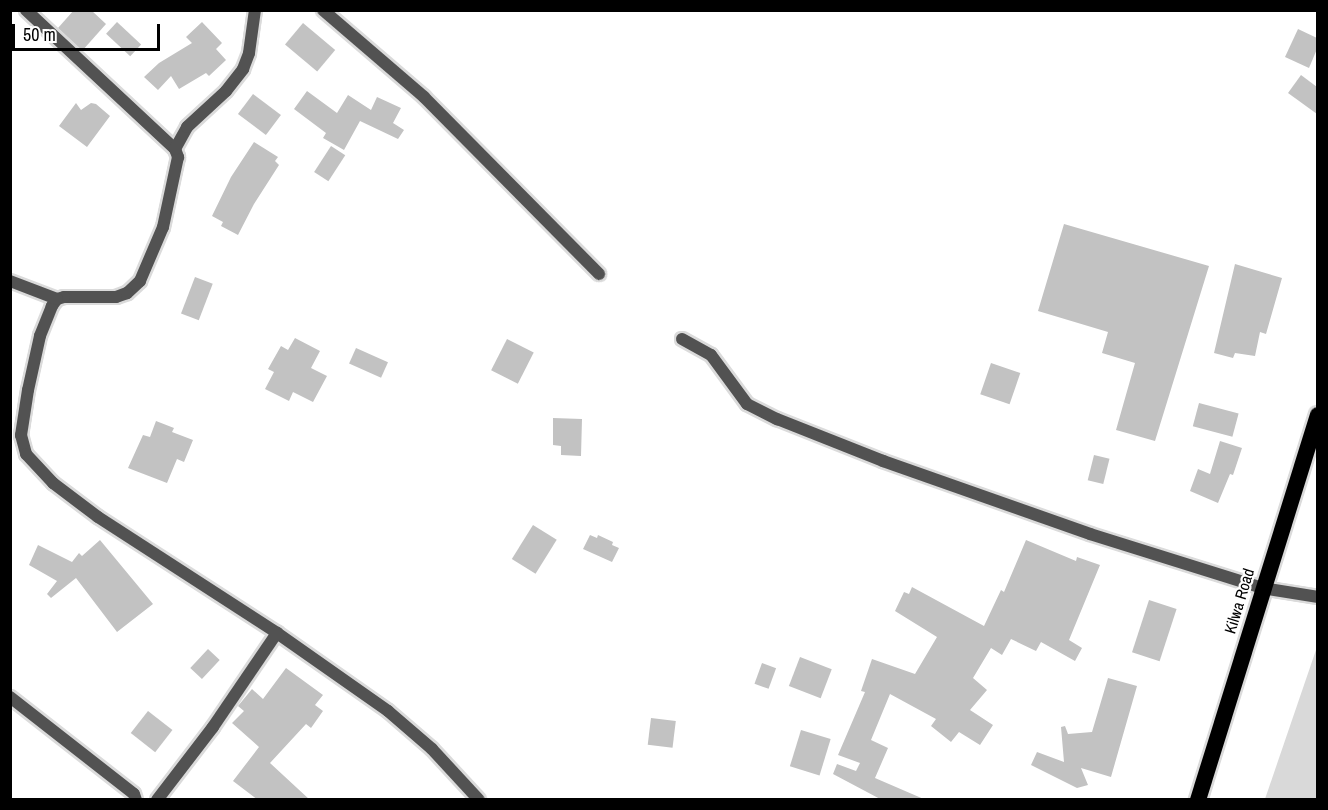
<!DOCTYPE html>
<style>
body{margin:0}
#map{position:relative;width:1328px;height:810px;overflow:hidden;background:#fff;font-family:"Archivo Narrow",sans-serif}
div>[style]{position:absolute}
.green>*{inset:0;background:#d9d9d9}
.building>*{inset:0;background:#c2c2c2;transform-origin:0 0}
.roads{filter:drop-shadow(2px 0 #dbdbdb) drop-shadow(-2px 0 #dbdbdb) drop-shadow(0 2px #dbdbdb) drop-shadow(0 -2px #dbdbdb)}
.minor>*{height:12px;margin:-6px;padding:0 6px;transform-origin:6px;border-radius:6px;background:#525252}
.trunk>*{height:16px;margin:-8px;padding:0 8px;transform-origin:8px;border-radius:8px;background:#000}
span{translate:-50% -50%;white-space:nowrap;text-align:center;line-height:1.15;-webkit-text-stroke:4.5px #fff;paint-order:stroke}
.street-label{font-size:16px;color:#000}
.frame{position:absolute;inset:0;border:12px solid #000;pointer-events:none}
.scale{position:absolute;left:12px;top:24px;width:148px;height:27px;box-sizing:border-box;border:3px solid #000;border-top:0;padding-left:8px;font-size:18px;line-height:21px;white-space:nowrap;color:#000;-webkit-text-stroke:4px #fff;paint-order:stroke}
</style>
<div id="map">
<div class="green">
<div style="clip-path:polygon(1317px 647px,1317px 799px,1265px 799px)"></div>
</div>
<div class="building">
<div style="clip-path:polygon(74px 10px,91px 10px,106px 24px,82px 51px,58px 28px)"></div>
<div style="left:117px;top:22px;width:33px;height:16px;rotate:43deg"></div>
<div style="clip-path:polygon(202px 22px,222px 43px,216px 49px,226px 60px,209px 76px,206px 73px,179px 89px,171px 76px,158px 90px,144px 77px,159px 63px,192px 43px,186px 37px)"></div>
<div style="left:303px;top:23px;width:42px;height:28px;rotate:40deg"></div>
<div style="clip-path:polygon(1298px 29px,1317px 38px,1317px 49px,1309px 68px,1285px 57px)"></div>
<div style="clip-path:polygon(1301px 75px,1317px 87px,1317px 114px,1288px 93px)"></div>
<div style="clip-path:polygon(307px 91px,337px 113px,348px 95px,371px 110px,377px 97px,401px 108px,393px 123px,404px 130px,398px 139px,360px 121px,344px 150px,323px 138px,326px 133px,294px 109px)"></div>
<div style="left:253px;top:94px;width:35px;height:25px;rotate:37deg"></div>
<div style="clip-path:polygon(76px 103px,81px 110px,91px 103px,96px 104px,110px 116px,87px 147px,59px 126px)"></div>
<div style="clip-path:polygon(254px 142px,278px 157px,275px 161px,279px 165px,254px 204px,238px 235px,221px 226px,223px 222px,212px 216px,231px 177px)"></div>
<div style="left:331px;top:146px;width:17px;height:31px;rotate:33deg"></div>
<div style="clip-path:polygon(1064px 224px,1209px 266px,1155px 441px,1116px 430px,1135px 363px,1102px 353px,1108px 332px,1038px 311px)"></div>
<div style="clip-path:polygon(1235px 264px,1282px 278px,1266px 334px,1260px 332px,1255px 356px,1235px 353px,1233px 358px,1214px 353px)"></div>
<div style="left:195px;top:277px;width:19px;height:39px;rotate:21deg"></div>
<div style="clip-path:polygon(295px 338px,320px 351px,311px 368px,327px 376px,313px 402px,293px 392px,289px 401px,265px 389px,274px 372px,268px 369px,281px 346px,288px 350px)"></div>
<div style="left:507px;top:339px;width:30px;height:35px;rotate:27deg"></div>
<div style="left:356px;top:348px;width:35px;height:17px;rotate:24deg"></div>
<div style="left:991px;top:363px;width:31px;height:33px;rotate:19deg"></div>
<div style="left:1199px;top:403px;width:41px;height:24px;rotate:15deg"></div>
<div style="clip-path:polygon(553px 418px,582px 419px,581px 456px,561px 455px,561px 446px,553px 445px)"></div>
<div style="clip-path:polygon(156px 421px,174px 428px,172px 432px,193px 440px,184px 462px,177px 459px,167px 483px,128px 468px,143px 435px,150px 437px)"></div>
<div style="clip-path:polygon(1220px 441px,1242px 448px,1233px 475px,1230px 474px,1218px 503px,1190px 491px,1198px 469px,1210px 474px)"></div>
<div style="left:1094px;top:455px;width:16px;height:26px;rotate:14deg"></div>
<div style="left:533px;top:525px;width:28px;height:40px;rotate:32deg"></div>
<div style="clip-path:polygon(590px 535px,597px 538px,598px 535px,613px 542px,612px 545px,619px 548px,612px 562px,583px 549px)"></div>
<div style="clip-path:polygon(100px 540px,153px 604px,117px 632px,76px 578px,51px 598px,47px 594px,57px 581px,29px 565px,38px 545px,72px 562px,79px 553px,82px 556px)"></div>
<div style="clip-path:polygon(1026px 540px,1076px 561px,1077px 557px,1100px 565px,1069px 640px,1082px 648px,1075px 661px,1041px 642px,1036px 651px,1011px 639px,1002px 655px,991px 648px,973px 678px,987px 690px,970px 710px,993px 725px,980px 745px,959px 732px,951px 742px,931px 726px,936px 719px,890px 694px,871px 740px,888px 748px,875px 778px,926px 800px,882px 800px,833px 774px,837px 764px,856px 771px,860px 763px,838px 755px,865px 692px,861px 691px,872px 659px,915px 674px,937px 637px,895px 611px,904px 592px,909px 594px,912px 587px,984px 626px,1001px 590px,1004px 592px)"></div>
<div style="left:1149px;top:600px;width:29px;height:55px;rotate:18deg"></div>
<div style="left:208px;top:649px;width:16px;height:26px;rotate:43deg"></div>
<div style="left:800px;top:657px;width:34px;height:31px;rotate:21deg"></div>
<div style="left:762px;top:663px;width:15px;height:22px;rotate:20deg"></div>
<div style="clip-path:polygon(286px 668px,323px 695px,315px 705px,323px 711px,311px 728px,306px 724px,270px 763px,310px 800px,258px 800px,233px 781px,259px 747px,232px 723px,244px 711px,238px 706px,252px 689px,263px 699px)"></div>
<div style="clip-path:polygon(1108px 678px,1137px 686px,1111px 777px,1081px 768px,1088px 785px,1077px 788px,1031px 765px,1037px 752px,1064px 762px,1061px 727px,1065px 726px,1068px 734px,1092px 732px)"></div>
<div style="left:148px;top:711px;width:31px;height:28px;rotate:38deg"></div>
<div style="left:651px;top:718px;width:25px;height:27px;rotate:7deg"></div>
<div style="left:801px;top:730px;width:31px;height:38px;rotate:17deg"></div>
</div>
<div class="roads">
<div class="minor">
<div style="left:26px;top:10px;width:204px;rotate:43deg"></div>
<div style="left:175px;top:149px;width:9px;rotate:69deg"></div>
<div style="left:178px;top:157px;width:72px;rotate:102.1deg"></div>
<div style="left:163px;top:227px;width:59px;rotate:113.1deg"></div>
<div style="left:140px;top:281px;width:18px;rotate:137deg"></div>
<div style="left:127px;top:293px;width:12px;rotate:160deg"></div>
<div style="left:116px;top:297px;width:52px;rotate:180deg"></div>
<div style="left:64px;top:297px;width:7px;rotate:164deg"></div>
<div style="left:57px;top:299px;width:9px;rotate:126deg"></div>
<div style="left:52px;top:306px;width:32px;rotate:112deg"></div>
<div style="left:40px;top:336px;width:55px;rotate:102.5deg"></div>
<div style="left:28px;top:390px;width:46px;rotate:98.8deg"></div>
<div style="left:21px;top:435px;width:20px;rotate:75deg"></div>
<div style="left:26px;top:454px;width:40px;rotate:47deg"></div>
<div style="left:53px;top:483px;width:56px;rotate:37.1deg"></div>
<div style="left:98px;top:517px;width:213px;rotate:32.9deg"></div>
<div style="left:277px;top:633px;width:136px;rotate:35.1deg"></div>
<div style="left:388px;top:711px;width:58px;rotate:40.8deg"></div>
<div style="left:432px;top:749px;width:69px;rotate:47.3deg"></div>
<div style="left:323px;top:10px;width:133px;rotate:40.7deg"></div>
<div style="left:424px;top:97px;width:249px;rotate:45.3deg"></div>
<div style="left:175px;top:149px;width:25px;rotate:-61deg"></div>
<div style="left:187px;top:127px;width:53px;rotate:-42.7deg"></div>
<div style="left:226px;top:91px;width:28px;rotate:-52deg"></div>
<div style="left:243px;top:69px;width:17px;rotate:-69deg"></div>
<div style="left:249px;top:53px;width:43px;rotate:-82.1deg"></div>
<div style="left:10px;top:281px;width:50px;rotate:21deg"></div>
<div style="left:682px;top:339px;width:33px;rotate:29deg"></div>
<div style="left:711px;top:355px;width:61px;rotate:53.7deg"></div>
<div style="left:747px;top:404px;width:34px;rotate:27deg"></div>
<div style="left:777px;top:419px;width:114px;rotate:21.6deg"></div>
<div style="left:883px;top:461px;width:219px;rotate:19.4deg"></div>
<div style="left:1090px;top:534px;width:180px;rotate:17.4deg"></div>
<div style="left:1262px;top:588px;width:57px;rotate:9.1deg"></div>
<div style="left:10px;top:697px;width:157px;rotate:38deg"></div>
<div style="left:134px;top:794px;width:6px;rotate:72deg"></div>
<div style="left:157px;top:800px;width:92px;rotate:-52.5deg"></div>
<div style="left:213px;top:727px;width:114px;rotate:-55.8deg"></div>
</div>
<div class="trunk">
<div style="left:1198px;top:800px;width:403px;rotate:-72.7deg"></div>
</div>
</div>
<div class="street-label">
<span style="left:1239px;top:601px;rotate:-73deg">Kilwa Road</span>
</div>
<div class="frame"></div>
<div class="scale">50 m</div>
</div>
